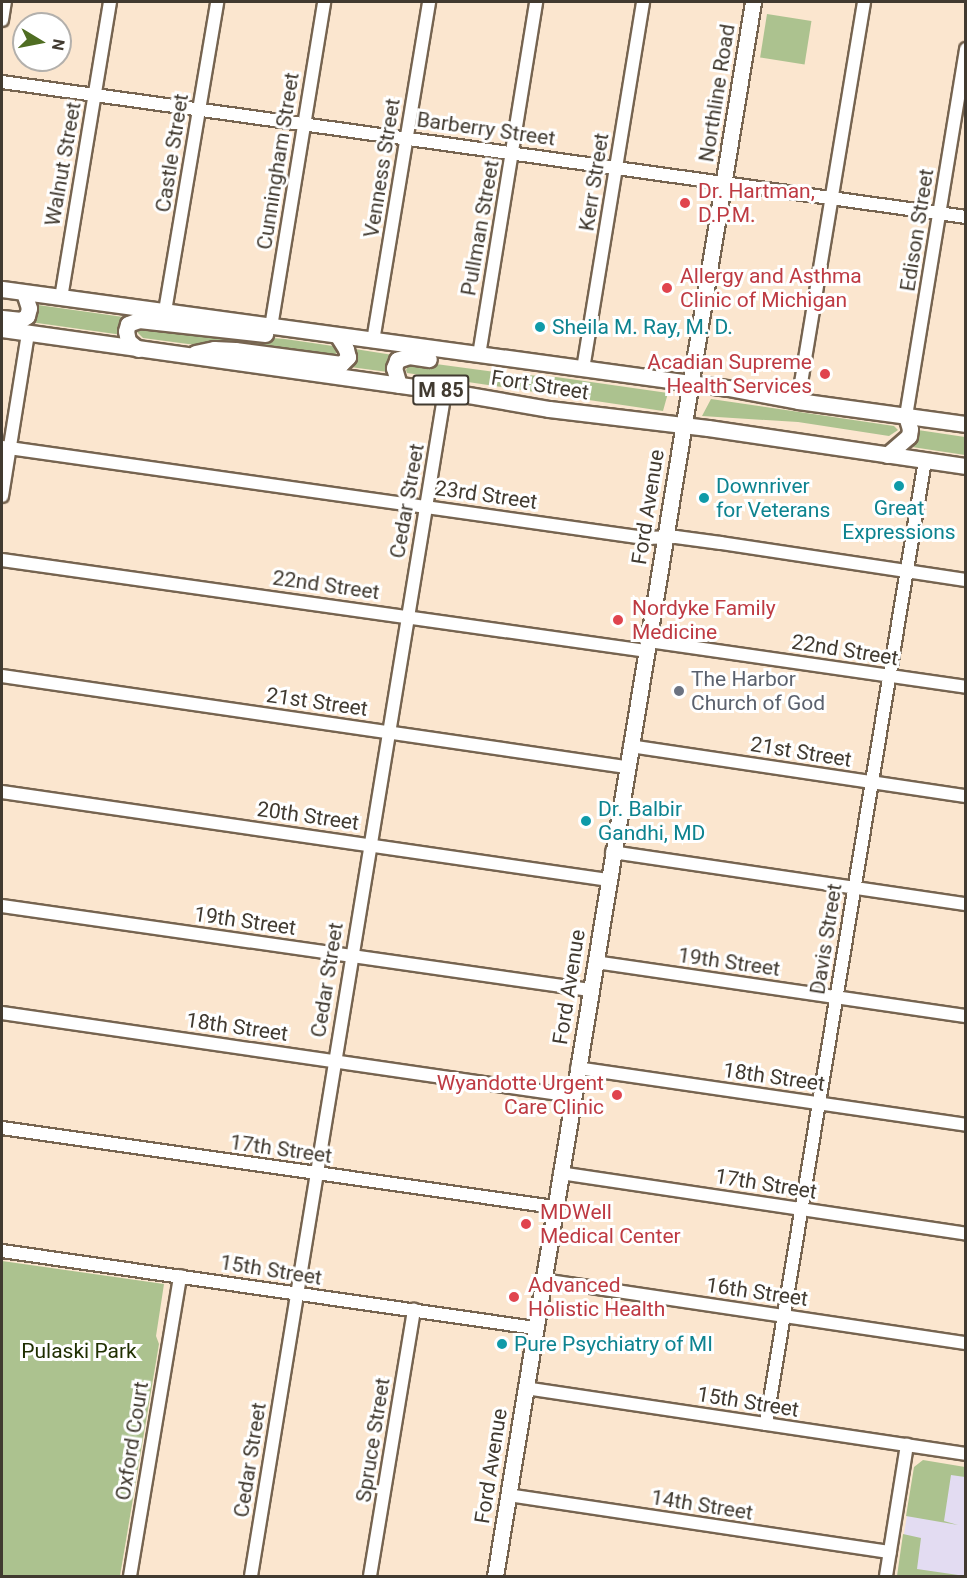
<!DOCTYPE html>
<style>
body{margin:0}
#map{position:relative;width:967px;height:1578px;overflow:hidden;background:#fbe6cf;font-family:Roboto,sans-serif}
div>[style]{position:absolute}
.education>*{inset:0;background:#e3dcf2}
.green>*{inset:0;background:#acc28f;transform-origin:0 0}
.roads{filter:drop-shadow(2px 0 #766450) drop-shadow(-2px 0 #766450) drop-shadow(0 2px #766450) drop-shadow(0 -2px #766450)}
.minor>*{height:12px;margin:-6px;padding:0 6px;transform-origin:6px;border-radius:6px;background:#fff}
.major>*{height:15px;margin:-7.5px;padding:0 7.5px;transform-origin:7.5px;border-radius:7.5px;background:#fff}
.dots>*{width:16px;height:16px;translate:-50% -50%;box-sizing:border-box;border:3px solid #fff;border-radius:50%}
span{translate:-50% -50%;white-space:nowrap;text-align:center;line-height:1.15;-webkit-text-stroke:6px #fff;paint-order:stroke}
.shield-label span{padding:2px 4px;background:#fff;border:2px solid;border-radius:4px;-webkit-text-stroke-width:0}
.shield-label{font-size:20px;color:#413a30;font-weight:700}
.street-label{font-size:21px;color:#413a30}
.health-label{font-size:21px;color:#be3a42}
.left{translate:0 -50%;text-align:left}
.right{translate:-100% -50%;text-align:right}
.culture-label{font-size:21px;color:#0d838f}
.worship-label{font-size:21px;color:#5b616d}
.park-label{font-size:21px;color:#1f2f00}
.frame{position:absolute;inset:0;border:3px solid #413a30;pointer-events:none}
.north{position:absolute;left:12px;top:12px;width:60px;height:60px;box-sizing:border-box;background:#fff;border:2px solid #b3b0ac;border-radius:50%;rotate:100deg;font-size:16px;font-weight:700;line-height:24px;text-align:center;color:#413a30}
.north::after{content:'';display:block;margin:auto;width:21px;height:27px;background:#4f6d22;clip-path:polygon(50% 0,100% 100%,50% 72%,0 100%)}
</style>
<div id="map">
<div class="education">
<div style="clip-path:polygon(915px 1467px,965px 1468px,965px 1576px,897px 1576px)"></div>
</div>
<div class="green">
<div style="left:767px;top:14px;width:45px;height:44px;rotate:9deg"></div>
<div style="left:38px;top:305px;width:88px;height:18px;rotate:8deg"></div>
<div style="clip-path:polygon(142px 327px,285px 339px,333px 346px,338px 351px,333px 357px,188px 344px,143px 338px,137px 332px)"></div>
<div style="clip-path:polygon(355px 349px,393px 355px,388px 372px,350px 367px)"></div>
<div style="clip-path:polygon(421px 362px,510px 374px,556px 377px,668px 393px,663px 411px,407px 373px,406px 370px,408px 366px)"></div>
<div style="clip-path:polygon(711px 399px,894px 426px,898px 430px,889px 436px,798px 422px,702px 416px)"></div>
<div style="clip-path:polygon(918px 430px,965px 437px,965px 455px,912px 447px,916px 441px)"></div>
<div style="clip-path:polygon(2px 1261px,164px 1284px,156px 1336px,159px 1344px,120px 1576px,2px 1576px)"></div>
<div style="clip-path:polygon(923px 1460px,965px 1467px,965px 1477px,951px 1475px,944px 1521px,958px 1525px,906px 1516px,914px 1467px)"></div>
<div style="clip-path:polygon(903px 1534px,921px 1538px,917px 1569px,965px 1576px,897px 1576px)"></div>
</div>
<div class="roads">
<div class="minor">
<div style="left:2px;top:20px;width:18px;rotate:-81deg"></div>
<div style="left:2px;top:82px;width:973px;rotate:7.97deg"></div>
<div style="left:61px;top:298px;width:300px;rotate:-80.6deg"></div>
<div style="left:165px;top:311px;width:313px;rotate:-80.4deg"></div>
<div style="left:271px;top:327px;width:329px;rotate:-80.7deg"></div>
<div style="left:373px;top:341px;width:344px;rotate:-80.6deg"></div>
<div style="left:479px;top:355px;width:358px;rotate:-80.8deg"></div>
<div style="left:583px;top:369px;width:372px;rotate:-80.7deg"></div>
<div style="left:798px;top:401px;width:404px;rotate:-80.6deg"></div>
<div style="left:906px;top:416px;width:372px;rotate:-80.7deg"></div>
<div style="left:2px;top:447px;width:649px;rotate:8.06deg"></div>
<div style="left:645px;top:538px;width:31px;rotate:-2deg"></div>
<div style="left:676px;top:537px;width:45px;rotate:7.6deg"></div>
<div style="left:721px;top:543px;width:248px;rotate:8.6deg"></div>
<div style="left:2px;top:496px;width:165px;rotate:-80.9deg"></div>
<div style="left:2px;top:560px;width:650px;rotate:8.04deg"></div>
<div style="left:648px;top:641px;width:321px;rotate:8.2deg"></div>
<div style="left:2px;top:676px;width:631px;rotate:8.3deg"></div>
<div style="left:630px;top:746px;width:340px;rotate:8.5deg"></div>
<div style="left:2px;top:792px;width:612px;rotate:8.26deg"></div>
<div style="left:612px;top:852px;width:358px;rotate:8.4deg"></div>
<div style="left:2px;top:906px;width:594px;rotate:8.13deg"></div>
<div style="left:595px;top:962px;width:375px;rotate:8.3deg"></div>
<div style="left:2px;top:1013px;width:577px;rotate:8.27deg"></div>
<div style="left:577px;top:1068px;width:393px;rotate:8.3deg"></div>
<div style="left:2px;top:1128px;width:558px;rotate:8.14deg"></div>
<div style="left:560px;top:1173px;width:411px;rotate:8.5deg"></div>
<div style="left:2px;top:1251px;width:539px;rotate:8.22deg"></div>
<div style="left:543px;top:1280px;width:428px;rotate:8.5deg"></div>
<div style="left:525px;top:1388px;width:446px;rotate:8.5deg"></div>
<div style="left:766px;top:1424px;width:977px;rotate:-80.63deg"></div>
<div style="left:508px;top:1495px;width:386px;rotate:8.5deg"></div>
<div style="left:130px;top:1576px;width:304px;rotate:-80.5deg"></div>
<div style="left:251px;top:1576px;width:1201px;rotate:-80.7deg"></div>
<div style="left:370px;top:1576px;width:270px;rotate:-80.6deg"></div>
<div style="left:886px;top:1576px;width:133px;rotate:-80.9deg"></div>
</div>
<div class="major">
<div style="left:2px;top:289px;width:733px;rotate:7.77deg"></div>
<div style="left:728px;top:388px;width:71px;rotate:10.5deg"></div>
<div style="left:798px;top:401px;width:170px;rotate:7.8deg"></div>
<div style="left:2px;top:318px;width:19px;rotate:6deg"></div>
<div style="left:21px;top:320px;width:7px;rotate:-34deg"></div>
<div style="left:27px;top:316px;width:8px;rotate:-76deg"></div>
<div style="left:29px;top:308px;width:16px;rotate:-108deg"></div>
<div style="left:2px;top:329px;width:447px;rotate:8deg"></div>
<div style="left:445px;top:391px;width:106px;rotate:9.8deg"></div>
<div style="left:549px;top:409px;width:160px;rotate:6.8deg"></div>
<div style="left:708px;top:428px;width:261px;rotate:8.4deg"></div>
<div style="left:138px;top:349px;width:13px;rotate:-141deg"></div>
<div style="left:128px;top:341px;width:10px;rotate:-101deg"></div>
<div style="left:126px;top:331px;width:7px;rotate:-74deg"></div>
<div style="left:128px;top:324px;width:12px;rotate:-20deg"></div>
<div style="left:139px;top:320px;width:127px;rotate:6.3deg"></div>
<div style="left:195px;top:353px;width:19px;rotate:-12deg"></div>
<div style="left:214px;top:349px;width:21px;rotate:3deg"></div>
<div style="left:235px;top:350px;width:107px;rotate:7.5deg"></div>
<div style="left:341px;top:364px;width:10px;rotate:-45deg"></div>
<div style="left:348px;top:357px;width:8px;rotate:-104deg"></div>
<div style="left:346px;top:349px;width:15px;rotate:-122deg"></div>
<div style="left:399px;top:385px;width:18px;rotate:-106deg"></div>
<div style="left:394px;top:368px;width:9px;rotate:-69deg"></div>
<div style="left:397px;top:360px;width:13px;rotate:-18deg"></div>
<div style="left:409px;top:356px;width:20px;rotate:9deg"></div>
<div style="left:887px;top:455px;width:29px;rotate:-41deg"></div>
<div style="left:909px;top:436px;width:7px;rotate:-82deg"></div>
<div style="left:910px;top:429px;width:14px;rotate:-107deg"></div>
<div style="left:495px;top:1576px;width:1595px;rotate:-80.69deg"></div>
</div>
</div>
<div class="dots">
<div style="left:685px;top:203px;background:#e0444e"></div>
<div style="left:667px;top:288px;background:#e0444e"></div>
<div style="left:540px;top:327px;background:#0f9aa8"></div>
<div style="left:825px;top:374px;background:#e0444e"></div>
<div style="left:899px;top:486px;background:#0f9aa8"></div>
<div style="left:704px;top:498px;background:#0f9aa8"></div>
<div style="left:618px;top:620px;background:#e0444e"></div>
<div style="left:679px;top:691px;background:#6b7280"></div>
<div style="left:586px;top:821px;background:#0f9aa8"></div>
<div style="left:617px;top:1095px;background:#e0444e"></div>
<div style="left:526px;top:1224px;background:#e0444e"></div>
<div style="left:514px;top:1297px;background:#e0444e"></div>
<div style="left:502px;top:1344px;background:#0f9aa8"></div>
</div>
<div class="shield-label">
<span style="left:441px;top:390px">M 85</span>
</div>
<div class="street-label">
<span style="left:717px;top:93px;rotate:-81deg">Northline Road</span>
<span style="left:486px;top:129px;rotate:8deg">Barberry Street</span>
<span style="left:172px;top:153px;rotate:-81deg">Castle Street</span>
<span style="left:278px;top:161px;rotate:-81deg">Cunningham Street</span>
<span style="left:63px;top:164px;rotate:-80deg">Walnut Street</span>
<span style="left:382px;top:168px;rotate:-81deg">Venness Street</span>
<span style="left:594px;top:182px;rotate:-81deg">Kerr Street</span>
<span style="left:480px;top:228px;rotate:-80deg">Pullman Street</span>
<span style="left:917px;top:230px;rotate:-81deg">Edison Street</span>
<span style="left:540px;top:385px;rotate:9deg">Fort Street</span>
<span style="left:486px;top:495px;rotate:8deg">23rd Street</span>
<span style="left:407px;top:501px;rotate:-80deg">Cedar Street</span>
<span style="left:648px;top:507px;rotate:-81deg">Ford Avenue</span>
<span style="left:326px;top:585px;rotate:8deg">22nd Street</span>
<span style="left:845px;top:650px;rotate:9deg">22nd Street</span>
<span style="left:317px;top:702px;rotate:8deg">21st Street</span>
<span style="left:801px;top:752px;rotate:9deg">21st Street</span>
<span style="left:308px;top:816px;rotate:8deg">20th Street</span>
<span style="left:245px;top:921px;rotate:8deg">19th Street</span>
<span style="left:826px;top:939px;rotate:-81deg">Davis Street</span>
<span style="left:729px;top:962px;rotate:8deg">19th Street</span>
<span style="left:327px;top:980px;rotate:-81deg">Cedar Street</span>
<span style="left:569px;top:987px;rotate:-81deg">Ford Avenue</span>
<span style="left:237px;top:1027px;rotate:8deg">18th Street</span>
<span style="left:774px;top:1077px;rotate:8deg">18th Street</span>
<span style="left:281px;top:1149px;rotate:8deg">17th Street</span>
<span style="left:766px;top:1184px;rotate:9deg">17th Street</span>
<span style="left:271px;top:1270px;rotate:9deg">15th Street</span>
<span style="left:757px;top:1292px;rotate:8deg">16th Street</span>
<span style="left:748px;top:1402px;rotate:9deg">15th Street</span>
<span style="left:373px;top:1440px;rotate:-81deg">Spruce Street</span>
<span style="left:132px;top:1441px;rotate:-81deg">Oxford Court</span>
<span style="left:250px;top:1460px;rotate:-81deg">Cedar Street</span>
<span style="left:491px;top:1466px;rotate:-81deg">Ford Avenue</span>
<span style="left:702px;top:1505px;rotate:9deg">14th Street</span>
</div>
<div class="health-label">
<span class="left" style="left:698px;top:203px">Dr. Hartman,<br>D.P.M.</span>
<span class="left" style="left:680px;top:288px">Allergy and Asthma<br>Clinic of Michigan</span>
<span class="right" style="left:812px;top:374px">Acadian Supreme<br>Health Services</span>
<span class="left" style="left:632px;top:620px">Nordyke Family<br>Medicine</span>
<span class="right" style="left:604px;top:1095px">Wyandotte Urgent<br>Care Clinic</span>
<span class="left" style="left:540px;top:1224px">MDWell<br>Medical Center</span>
<span class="left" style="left:528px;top:1297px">Advanced<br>Holistic Health</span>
</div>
<div class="culture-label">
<span class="left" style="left:552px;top:327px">Sheila M. Ray, M. D.</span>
<span class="left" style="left:716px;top:498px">Downriver<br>for Veterans</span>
<span style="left:899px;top:520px">Great<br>Expressions</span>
<span class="left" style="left:598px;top:821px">Dr. Balbir<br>Gandhi, MD</span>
<span class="left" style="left:514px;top:1344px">Pure Psychiatry of MI</span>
</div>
<div class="worship-label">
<span class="left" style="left:691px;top:691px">The Harbor<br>Church of God</span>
</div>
<div class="park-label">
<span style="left:79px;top:1351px">Pulaski Park</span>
</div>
<div class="frame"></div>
<div class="north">N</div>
</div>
